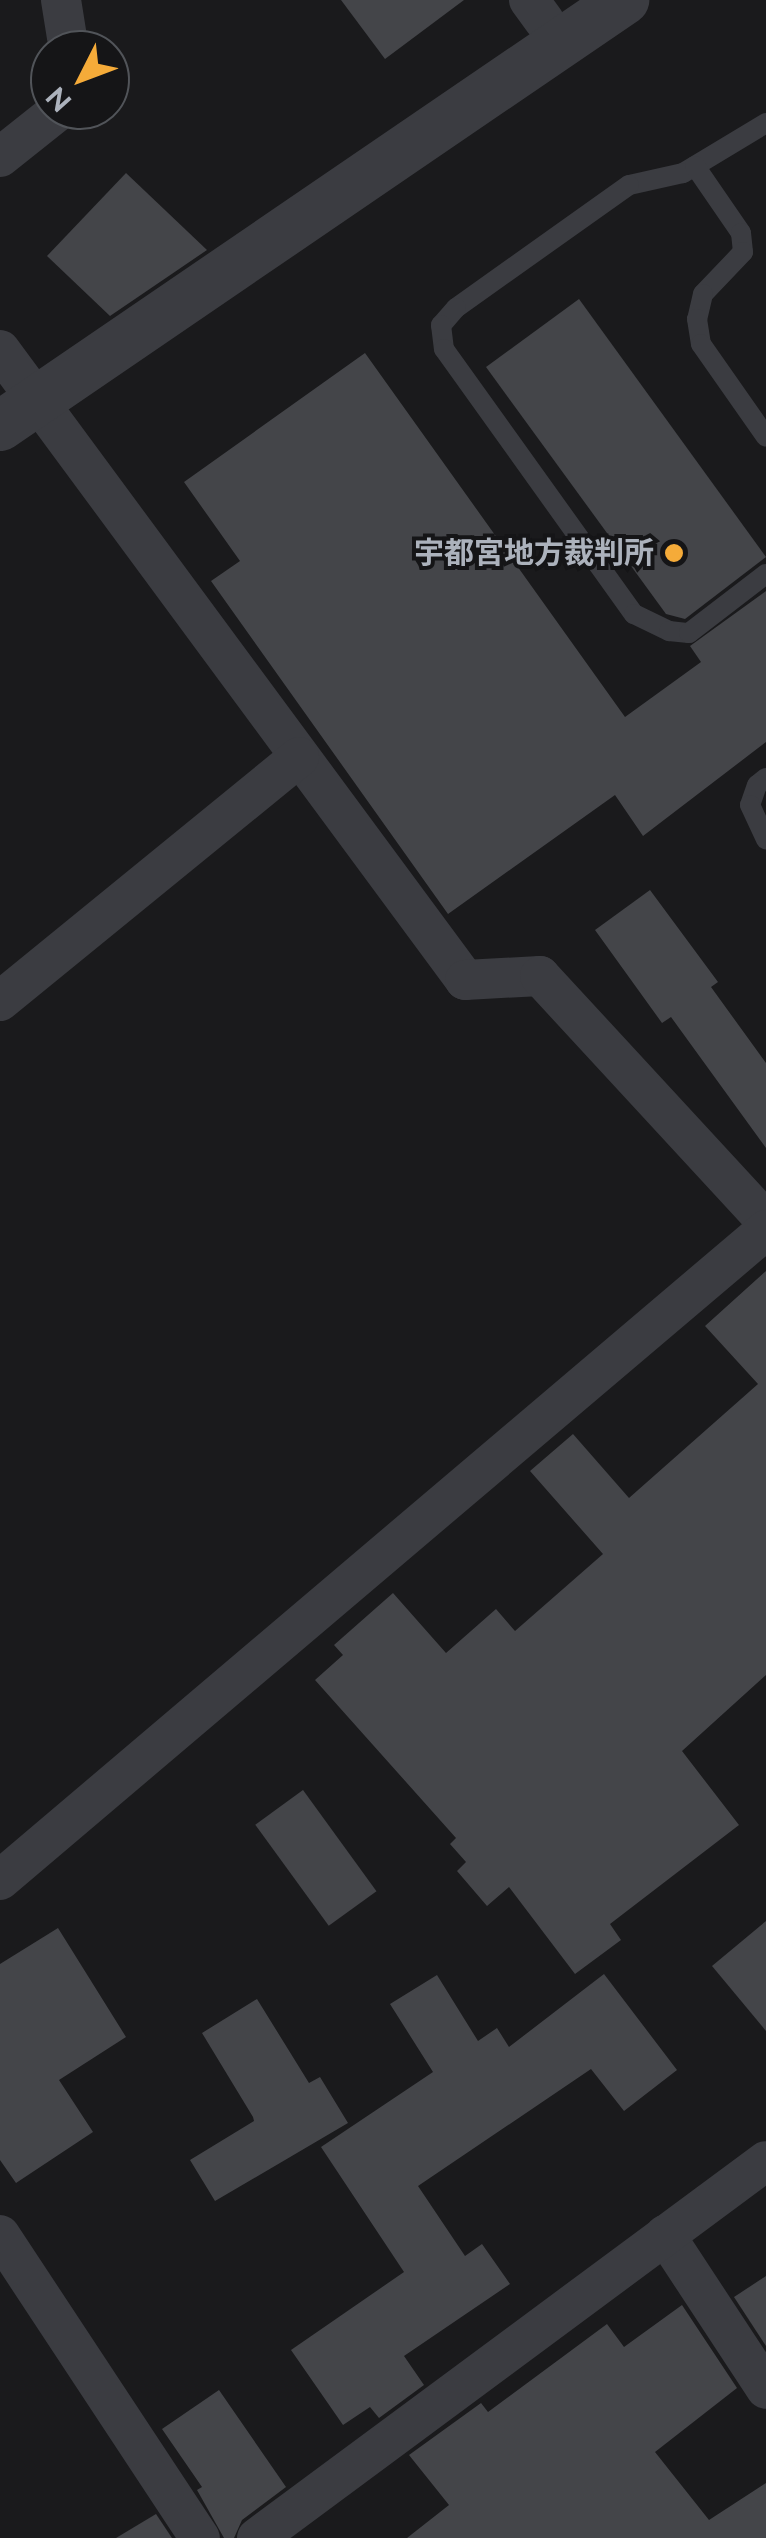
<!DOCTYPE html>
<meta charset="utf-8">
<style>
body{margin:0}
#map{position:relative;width:766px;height:2538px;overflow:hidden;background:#1a1a1c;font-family:Raleway,"Noto Sans JP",sans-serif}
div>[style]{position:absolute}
.building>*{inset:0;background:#444549;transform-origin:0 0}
.service>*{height:20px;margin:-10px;padding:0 10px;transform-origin:10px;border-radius:10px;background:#3b3c41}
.minor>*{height:40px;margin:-20px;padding:0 20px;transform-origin:20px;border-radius:20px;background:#3b3c41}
.tertiary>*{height:50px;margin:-25px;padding:0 25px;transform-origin:25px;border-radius:25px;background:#3b3c41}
.dots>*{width:28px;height:28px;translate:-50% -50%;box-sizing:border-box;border:5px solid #151517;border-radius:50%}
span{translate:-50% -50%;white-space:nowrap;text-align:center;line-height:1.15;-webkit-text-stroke:8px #151517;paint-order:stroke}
.poi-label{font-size:30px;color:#acb2bc;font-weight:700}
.right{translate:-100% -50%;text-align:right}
.north{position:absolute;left:30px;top:30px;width:100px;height:100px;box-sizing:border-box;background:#151517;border:2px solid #515459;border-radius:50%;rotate:228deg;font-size:28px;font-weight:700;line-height:40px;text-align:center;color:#acb2bc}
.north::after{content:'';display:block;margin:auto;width:35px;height:45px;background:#f5ab39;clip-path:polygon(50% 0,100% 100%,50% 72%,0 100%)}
</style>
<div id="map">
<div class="building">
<div style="clip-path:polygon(341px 0,464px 0,385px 59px)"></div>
<div style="clip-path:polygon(126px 173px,207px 250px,110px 316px,47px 256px)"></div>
<div style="clip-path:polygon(579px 299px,766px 557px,685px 619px,666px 614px,486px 367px)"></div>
<div style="clip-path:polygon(365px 353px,625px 717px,701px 662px,690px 646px,766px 591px,766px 742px,643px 836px,615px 795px,448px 914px,211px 581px,240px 561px,184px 482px)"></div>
<div style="clip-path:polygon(650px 890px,718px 982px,711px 987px,766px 1063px,766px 1148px,671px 1017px,662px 1023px,595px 930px)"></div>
<div style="clip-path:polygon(766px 1271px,766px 1675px,682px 1751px,739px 1825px,610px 1924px,621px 1940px,575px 1974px,509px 1887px,487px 1906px,457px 1871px,466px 1862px,450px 1844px,456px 1838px,315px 1680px,343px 1655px,334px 1645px,393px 1593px,446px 1653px,496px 1609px,515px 1631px,603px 1554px,530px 1471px,573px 1434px,629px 1498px,758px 1384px,705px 1326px)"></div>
<div style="left:303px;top:1790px;width:125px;height:59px;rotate:54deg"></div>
<div style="clip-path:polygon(766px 1921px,766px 2031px,712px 1966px)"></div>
<div style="clip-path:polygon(58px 1928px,126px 2037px,59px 2080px,93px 2132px,16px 2183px,0 2160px,0 1964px)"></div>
<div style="clip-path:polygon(604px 1974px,677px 2070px,624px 2111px,591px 2069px,418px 2186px,465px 2256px,482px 2244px,510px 2284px,404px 2356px,424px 2385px,379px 2418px,370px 2407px,343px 2425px,291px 2350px,404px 2272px,321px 2147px,433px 2072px,390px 2004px,437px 1975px,478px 2041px,497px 2028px,509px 2047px)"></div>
<div style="clip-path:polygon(257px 1999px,309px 2083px,320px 2077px,348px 2123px,215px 2201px,190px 2160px,254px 2121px,253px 2117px,202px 2033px)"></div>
<div style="clip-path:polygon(766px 2276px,766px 2346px,734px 2297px)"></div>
<div style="clip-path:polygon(682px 2305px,737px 2388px,655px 2452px,709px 2520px,766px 2483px,766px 2538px,407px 2538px,449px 2505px,409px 2455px,481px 2403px,488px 2412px,607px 2324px,624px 2347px)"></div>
<div style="clip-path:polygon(219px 2390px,286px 2487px,242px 2520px,234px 2538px,224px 2538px,197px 2490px,202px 2487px,162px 2429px)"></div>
<div style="clip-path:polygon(156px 2514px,172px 2538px,116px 2538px)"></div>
</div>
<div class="service">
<div style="left:766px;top:123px;width:97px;rotate:148.9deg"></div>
<div style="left:683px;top:173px;width:55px;rotate:167.5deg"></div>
<div style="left:629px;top:185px;width:212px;rotate:144.6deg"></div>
<div style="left:456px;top:308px;width:23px;rotate:131deg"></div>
<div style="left:441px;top:325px;width:24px;rotate:83deg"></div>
<div style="left:444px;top:349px;width:326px;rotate:54.4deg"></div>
<div style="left:634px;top:614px;width:39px;rotate:26deg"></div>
<div style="left:669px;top:631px;width:20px;rotate:6deg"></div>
<div style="left:689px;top:633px;width:97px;rotate:-37.5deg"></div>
<div style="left:695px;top:166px;width:81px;rotate:55.5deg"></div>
<div style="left:741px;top:233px;width:19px;rotate:84deg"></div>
<div style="left:743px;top:252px;width:58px;rotate:133.6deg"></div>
<div style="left:703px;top:294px;width:26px;rotate:103deg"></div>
<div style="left:697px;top:319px;width:25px;rotate:81deg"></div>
<div style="left:701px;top:344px;width:113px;rotate:55deg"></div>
<div style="left:766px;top:778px;width:11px;rotate:142deg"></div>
<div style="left:757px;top:785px;width:21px;rotate:109deg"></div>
<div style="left:750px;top:805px;width:38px;rotate:65deg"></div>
</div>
<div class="minor">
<div style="left:61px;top:0;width:51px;rotate:80.9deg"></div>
<div style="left:529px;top:0;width:26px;rotate:54deg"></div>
<div style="left:0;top:157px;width:75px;rotate:-38.5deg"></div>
<div style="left:0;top:350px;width:783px;rotate:53.57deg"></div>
<div style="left:465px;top:980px;width:75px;rotate:-3.1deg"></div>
<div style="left:540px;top:976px;width:333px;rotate:47.3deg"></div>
<div style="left:0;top:1001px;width:386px;rotate:-39.2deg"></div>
<div style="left:0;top:1880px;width:1005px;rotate:-40.32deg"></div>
<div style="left:0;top:2235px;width:363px;rotate:56.6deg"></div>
<div style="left:665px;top:2235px;width:184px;rotate:56.7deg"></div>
<div style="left:257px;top:2538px;width:633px;rotate:-36.53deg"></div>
</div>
<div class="tertiary">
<div style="left:0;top:426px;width:756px;rotate:-34.32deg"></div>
</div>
<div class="dots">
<div style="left:674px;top:553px;background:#f5ab39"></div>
</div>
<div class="poi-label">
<span class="right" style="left:654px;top:553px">宇都宮地方裁判所</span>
</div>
<div class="north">N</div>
</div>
